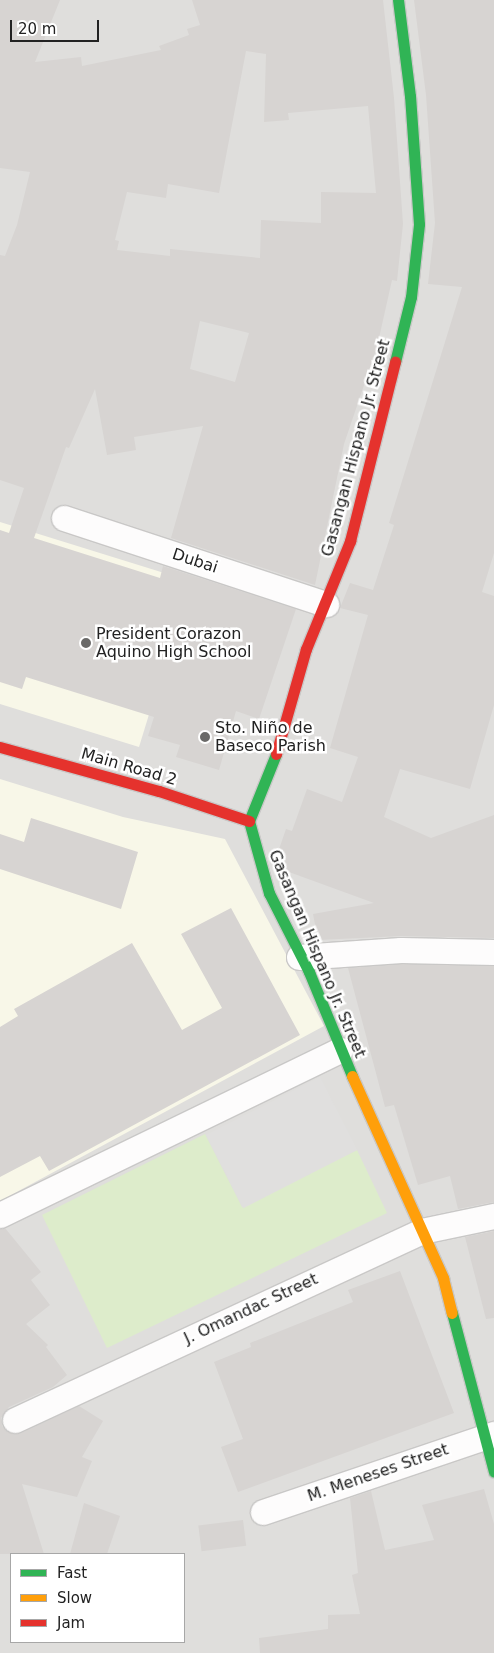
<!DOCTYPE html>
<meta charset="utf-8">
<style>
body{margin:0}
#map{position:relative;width:494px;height:1653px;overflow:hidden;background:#f0eeeb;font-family:"DejaVu Sans",sans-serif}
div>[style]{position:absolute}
.residential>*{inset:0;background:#dfdedc}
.education>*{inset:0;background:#f8f7e8}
.grass>*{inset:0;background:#ddeccb}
.parking>*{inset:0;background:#e0dfde;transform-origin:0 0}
.building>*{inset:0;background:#d7d4d2;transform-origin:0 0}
.roads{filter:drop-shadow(1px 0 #c9c8c7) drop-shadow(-1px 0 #c9c8c7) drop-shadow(0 1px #c9c8c7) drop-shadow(0 -1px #c9c8c7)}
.street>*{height:25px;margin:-12.5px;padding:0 12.5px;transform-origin:12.5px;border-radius:12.5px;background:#fdfcfc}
.fast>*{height:11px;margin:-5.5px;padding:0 5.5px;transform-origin:5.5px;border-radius:5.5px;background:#30b455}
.slow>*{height:11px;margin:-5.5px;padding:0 5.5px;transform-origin:5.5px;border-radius:5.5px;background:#ff9f0a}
.jam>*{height:11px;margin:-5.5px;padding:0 5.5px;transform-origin:5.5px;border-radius:5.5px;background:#e5322d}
.dots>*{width:14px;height:14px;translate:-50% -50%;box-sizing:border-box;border:2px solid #fff;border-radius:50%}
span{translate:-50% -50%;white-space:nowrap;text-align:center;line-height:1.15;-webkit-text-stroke:5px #fff;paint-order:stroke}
.street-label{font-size:16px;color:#222}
.poi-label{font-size:16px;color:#222}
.left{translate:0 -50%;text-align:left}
.legend{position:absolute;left:10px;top:1553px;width:175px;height:90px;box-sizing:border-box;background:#fff;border:1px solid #a7a7a7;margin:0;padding:6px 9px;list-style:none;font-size:15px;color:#222}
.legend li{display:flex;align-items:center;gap:10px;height:25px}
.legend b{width:25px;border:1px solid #a7a7a7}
.scale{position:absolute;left:10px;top:20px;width:89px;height:22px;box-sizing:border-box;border:2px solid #222;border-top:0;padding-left:6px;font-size:15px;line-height:18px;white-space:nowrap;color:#222;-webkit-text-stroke:4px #fff;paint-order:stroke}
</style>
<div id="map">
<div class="residential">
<div style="clip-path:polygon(evenodd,0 0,494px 0,494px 1653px,0 1653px,0 0,11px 1554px,184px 1554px,184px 1642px,11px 1642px,11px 1554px)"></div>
</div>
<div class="education">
<div style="clip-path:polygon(0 522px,190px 581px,139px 747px,0 704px)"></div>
<div style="clip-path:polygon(0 779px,123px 817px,225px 839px,324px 1026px,0 1201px)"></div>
</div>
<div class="grass">
<div style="clip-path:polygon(205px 1134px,242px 1207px,357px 1150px,387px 1213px,107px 1348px,42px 1215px)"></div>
</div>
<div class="parking">
<div style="left:320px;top:1077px;width:82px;height:128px;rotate:63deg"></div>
</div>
<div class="building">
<div style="clip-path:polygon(evenodd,0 0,60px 0,35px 62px,81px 57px,82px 66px,161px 50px,159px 46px,189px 35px,187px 29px,200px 25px,192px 0,383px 0,394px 98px,403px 224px,397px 281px,392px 280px,377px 347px,344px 444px,315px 585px,171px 538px,203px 426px,134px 437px,136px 450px,107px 455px,95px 389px,69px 448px,66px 447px,34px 538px,160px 578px,163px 566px,296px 609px,259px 719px,236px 711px,219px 770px,176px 757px,180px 745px,148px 736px,154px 717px,26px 677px,22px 689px,0 682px,0 530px,9px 533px,24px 488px,0 480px,0 255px,5px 256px,17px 225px,30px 172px,0 168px,0 0,246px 51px,266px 54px,264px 122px,289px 120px,288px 113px,368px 106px,376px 193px,321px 192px,321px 223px,261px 220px,260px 258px,170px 249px,170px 256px,117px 250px,119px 241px,115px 240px,127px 192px,166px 198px,168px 184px,219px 193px,246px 51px,0 0,200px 321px,249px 333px,235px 382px,190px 369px,200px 321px)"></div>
<div style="clip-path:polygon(414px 0,494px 0,494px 553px,482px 592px,494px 596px,494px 705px,470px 789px,400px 769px,384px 817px,431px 838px,494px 815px,494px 938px,401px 936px,318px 940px,313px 914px,374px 903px,278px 868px,276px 858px,286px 829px,292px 831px,307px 789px,342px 802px,358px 757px,330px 748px,368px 615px,340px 608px,350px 583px,373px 590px,394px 525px,389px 523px,462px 287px,428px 284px,435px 223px,426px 95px)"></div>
<div style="clip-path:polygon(31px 818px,138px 852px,121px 909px,0 869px,0 834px,24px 842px)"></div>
<div style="clip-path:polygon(231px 908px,300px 1035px,49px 1171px,40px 1156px,0 1177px,0 1027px,18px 1016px,14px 1009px,132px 943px,182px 1030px,222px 1008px,181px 934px)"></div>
<div style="clip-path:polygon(401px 964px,494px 966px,494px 1202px,458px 1209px,450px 1176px,418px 1185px,394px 1105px,385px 1107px,348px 968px)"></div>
<div style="clip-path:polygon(5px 1228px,41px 1272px,31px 1280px,50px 1305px,26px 1324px,48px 1345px,46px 1347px,67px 1375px,53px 1387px,9px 1407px,1px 1418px,2px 1426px,13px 1434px,21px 1433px,79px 1406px,103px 1421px,82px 1457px,92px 1461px,77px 1497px,22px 1484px,44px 1554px,0 1554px,0 1229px)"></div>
<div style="clip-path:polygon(494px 1231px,494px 1318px,486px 1319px,465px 1237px)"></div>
<div style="clip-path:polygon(400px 1271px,454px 1413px,238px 1492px,221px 1447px,243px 1439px,214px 1362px,251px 1347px,250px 1343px,353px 1302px,348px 1290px)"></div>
<div style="clip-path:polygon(484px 1489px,494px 1524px,494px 1653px,260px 1653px,259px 1638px,328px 1629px,328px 1615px,360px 1614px,352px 1575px,358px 1573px,350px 1498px,371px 1491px,385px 1550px,434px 1540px,422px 1505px)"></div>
<div style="clip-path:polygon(84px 1503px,120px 1516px,107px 1554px,70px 1554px)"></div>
<div style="left:243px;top:1520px;width:26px;height:45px;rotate:83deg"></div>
</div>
<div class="roads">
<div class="street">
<div style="left:64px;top:518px;width:276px;rotate:18.2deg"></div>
<div style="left:299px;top:957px;width:102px;rotate:-3.9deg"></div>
<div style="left:401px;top:950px;width:93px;rotate:1.2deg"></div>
<div style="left:0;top:1215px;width:378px;rotate:-25.9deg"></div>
<div style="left:15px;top:1420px;width:449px;rotate:-24.9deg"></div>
<div style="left:422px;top:1231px;width:74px;rotate:-11.8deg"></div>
<div style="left:263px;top:1512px;width:244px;rotate:-18.7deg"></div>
</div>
<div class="fast">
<div style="left:395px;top:362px;width:67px;rotate:-76.2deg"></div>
<div style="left:411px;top:297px;width:73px;rotate:-83.7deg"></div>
<div style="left:419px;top:224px;width:128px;rotate:-94deg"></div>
<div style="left:410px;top:96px;width:97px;rotate:-97.1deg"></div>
<div style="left:276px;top:754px;width:72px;rotate:111.9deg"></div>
<div style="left:249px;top:821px;width:75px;rotate:74.5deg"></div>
<div style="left:269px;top:893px;width:89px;rotate:63.1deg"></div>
<div style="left:309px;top:972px;width:113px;rotate:67.5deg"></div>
<div style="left:452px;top:1313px;width:164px;rotate:75.2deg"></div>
</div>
<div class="slow">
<div style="left:352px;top:1076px;width:222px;rotate:65.7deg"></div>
<div style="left:443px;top:1278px;width:36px;rotate:76deg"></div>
</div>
<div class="jam">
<div style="left:0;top:747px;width:165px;rotate:15.5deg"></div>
<div style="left:159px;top:791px;width:95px;rotate:18.4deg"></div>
<div style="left:276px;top:754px;width:109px;rotate:-74.1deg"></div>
<div style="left:306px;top:649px;width:117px;rotate:-67.8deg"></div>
<div style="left:350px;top:541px;width:185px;rotate:-75.9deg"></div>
</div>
</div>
<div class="dots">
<div style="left:86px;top:643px;background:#6a6968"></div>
<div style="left:205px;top:737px;background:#6a6968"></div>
</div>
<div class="street-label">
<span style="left:356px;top:448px;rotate:-75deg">Gasangan Hispano Jr. Street</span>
<span style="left:195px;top:561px;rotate:18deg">Dubai</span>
<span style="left:129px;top:767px;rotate:16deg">Main Road 2</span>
<span style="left:317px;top:954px;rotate:67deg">Gasangan Hispano Jr. Street</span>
<span style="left:251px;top:1309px;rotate:-25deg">J. Omandac Street</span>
<span style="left:378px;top:1473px;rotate:-19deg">M. Meneses Street</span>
</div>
<div class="poi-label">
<span class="left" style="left:96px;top:643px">President Corazon<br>Aquino High School</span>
<span class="left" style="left:215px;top:737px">Sto. Niño de<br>Baseco Parish</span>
</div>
<ul class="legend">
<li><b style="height:6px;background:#30b455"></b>Fast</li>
<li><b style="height:6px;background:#ff9f0a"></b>Slow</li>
<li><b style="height:6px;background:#e5322d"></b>Jam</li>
</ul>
<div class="scale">20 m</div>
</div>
